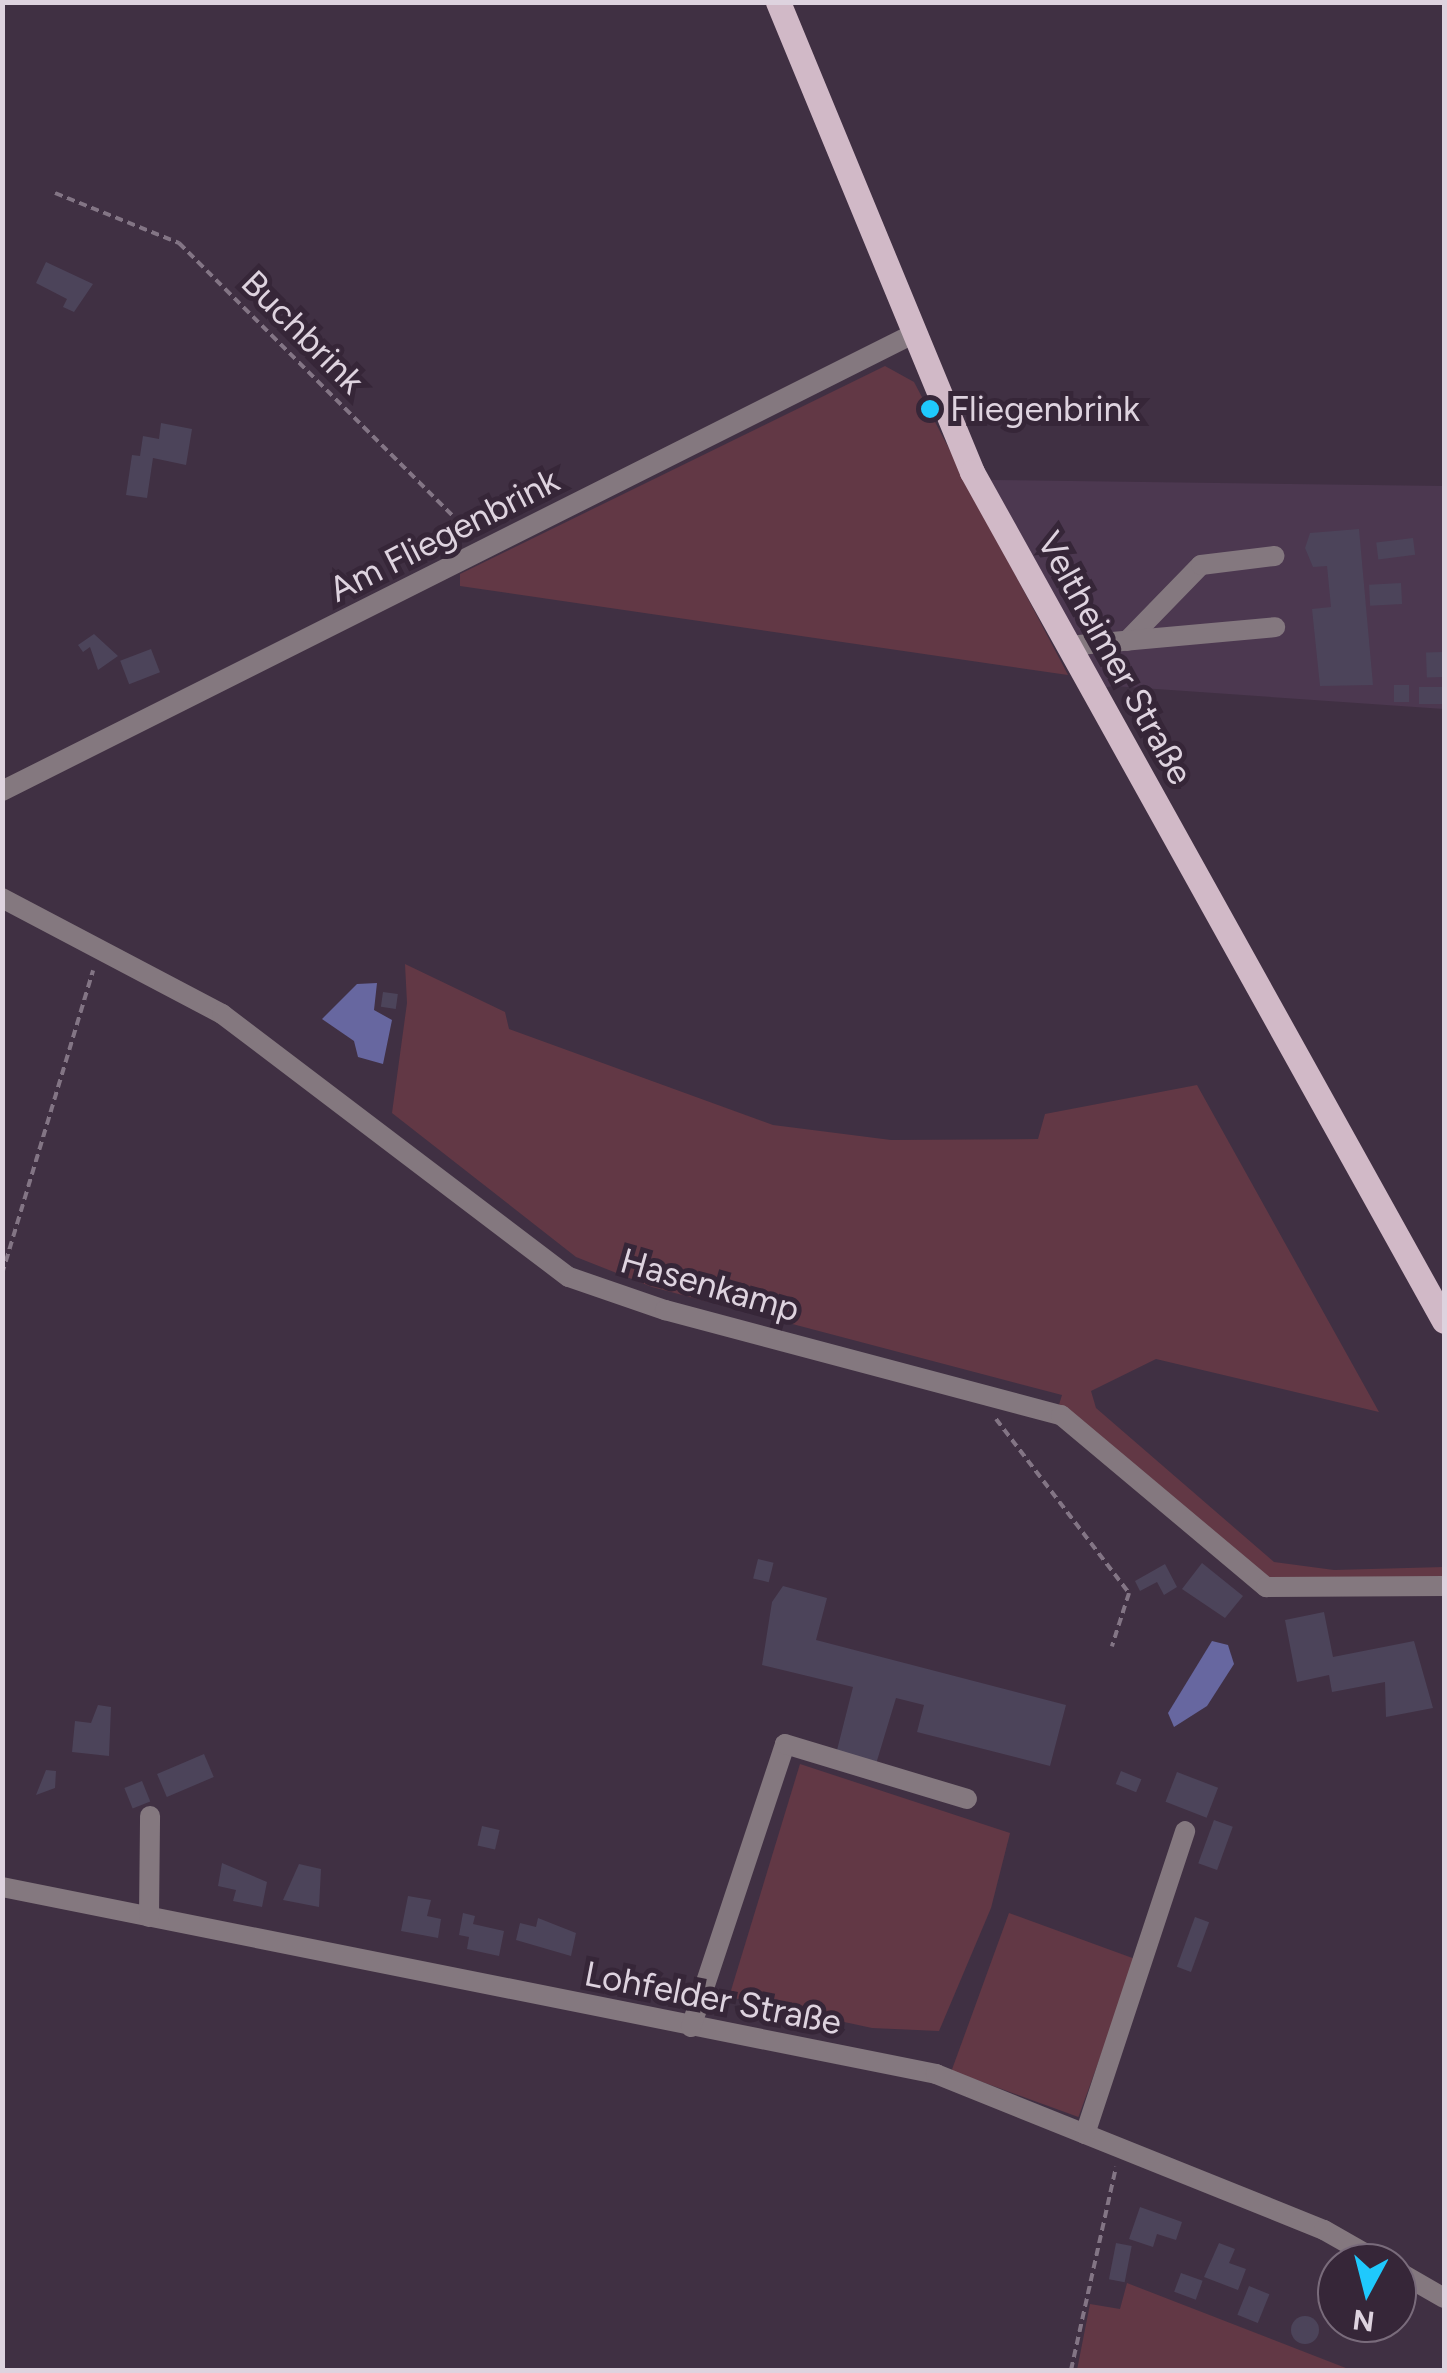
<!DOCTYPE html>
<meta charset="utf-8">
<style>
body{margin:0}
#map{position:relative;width:1447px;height:2373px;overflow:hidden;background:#403043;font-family:Figtree,sans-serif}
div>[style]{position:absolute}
.built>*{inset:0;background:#4c3850}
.green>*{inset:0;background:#623845;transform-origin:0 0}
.water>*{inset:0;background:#6767a0}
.building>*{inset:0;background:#4c445a;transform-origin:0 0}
.round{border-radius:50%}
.path>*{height:4px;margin-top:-2px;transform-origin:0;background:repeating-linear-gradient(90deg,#837585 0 8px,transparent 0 13px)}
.minor>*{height:20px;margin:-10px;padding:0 10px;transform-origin:10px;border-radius:10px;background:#84787f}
.major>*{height:25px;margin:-12.5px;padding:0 12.5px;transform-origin:12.5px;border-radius:12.5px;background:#d1b9c7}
.dots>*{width:28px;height:28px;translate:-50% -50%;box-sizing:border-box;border:5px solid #362638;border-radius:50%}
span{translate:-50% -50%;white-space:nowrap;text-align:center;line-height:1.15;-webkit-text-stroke:10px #362638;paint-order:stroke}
.street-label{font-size:35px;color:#ded3df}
.poi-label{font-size:35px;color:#ded3df}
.left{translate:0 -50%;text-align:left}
.frame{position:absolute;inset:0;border:5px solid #ded3df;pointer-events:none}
.north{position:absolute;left:1317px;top:2243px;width:100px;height:100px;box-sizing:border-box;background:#362638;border:2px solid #796b7b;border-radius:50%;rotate:187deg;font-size:28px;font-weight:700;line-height:40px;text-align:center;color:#ded3df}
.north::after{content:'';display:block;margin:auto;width:35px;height:45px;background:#1fc9fd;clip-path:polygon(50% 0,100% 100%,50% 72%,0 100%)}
</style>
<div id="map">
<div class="built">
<div style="clip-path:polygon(990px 480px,1444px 486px,1444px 709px,1113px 686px,1087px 691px)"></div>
</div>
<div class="green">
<div style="clip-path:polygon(885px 366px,914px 382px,1068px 675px,460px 586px,460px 574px)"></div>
<div style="clip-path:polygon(405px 964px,505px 1012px,509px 1029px,773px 1125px,891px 1140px,1038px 1139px,1045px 1114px,1197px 1085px,1379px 1412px,1156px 1359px,1091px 1391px,1096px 1408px,1274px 1562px,1334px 1570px,1444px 1567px,1444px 1578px,1268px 1581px,1058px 1408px,1062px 1395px,652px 1287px,576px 1257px,392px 1113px,407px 1003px)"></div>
<div style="clip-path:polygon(800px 1764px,1010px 1833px,991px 1908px,939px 2031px,872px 2028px,729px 1997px)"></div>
<div style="left:1009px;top:1913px;width:135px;height:168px;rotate:20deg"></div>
<div style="clip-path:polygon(1127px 2283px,1351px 2370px,1077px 2370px,1090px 2304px,1120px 2309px)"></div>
</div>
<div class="water">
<div style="clip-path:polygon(377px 983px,374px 1010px,392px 1020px,383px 1064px,358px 1057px,354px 1041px,322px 1019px,357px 984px)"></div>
<div style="clip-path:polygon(1212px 1641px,1228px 1645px,1234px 1664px,1207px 1706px,1174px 1727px,1168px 1713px)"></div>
</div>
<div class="building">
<div style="clip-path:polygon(46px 262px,93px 284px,74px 312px,63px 307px,67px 299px,36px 283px)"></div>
<div style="clip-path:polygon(161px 423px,192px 429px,186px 465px,153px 458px,147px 498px,126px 495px,132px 455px,140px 456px,143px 436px,159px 439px)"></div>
<div style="clip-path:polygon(1359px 529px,1373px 685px,1320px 686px,1312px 609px,1331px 607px,1327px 566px,1313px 567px,1305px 548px,1310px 533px)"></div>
<div style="left:1413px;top:538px;width:17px;height:37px;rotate:83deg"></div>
<div style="left:1401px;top:583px;width:21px;height:32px;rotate:87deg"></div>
<div style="clip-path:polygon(94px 634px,118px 656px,98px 670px,90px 647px,83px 652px,78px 645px)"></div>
<div style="left:151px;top:649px;width:25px;height:33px;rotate:69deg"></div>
<div style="left:1442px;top:652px;width:25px;height:16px;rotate:88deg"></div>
<div style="left:1394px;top:685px;width:15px;height:17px"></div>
<div style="left:1419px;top:687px;width:25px;height:17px"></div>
<div style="left:383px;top:992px;width:15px;height:15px;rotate:8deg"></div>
<div style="left:758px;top:1559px;width:16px;height:20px;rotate:14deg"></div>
<div style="clip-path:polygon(1202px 1563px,1243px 1596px,1225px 1618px,1182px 1589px)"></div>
<div style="clip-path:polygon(1165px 1564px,1177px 1587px,1164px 1595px,1157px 1582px,1140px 1591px,1135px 1581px)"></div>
<div style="clip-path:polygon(783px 1586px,827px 1598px,816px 1640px,1066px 1705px,1050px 1766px,917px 1732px,924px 1705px,896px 1698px,876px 1764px,836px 1754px,853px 1687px,762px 1665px,772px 1602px)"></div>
<div style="clip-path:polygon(1324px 1612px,1333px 1657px,1414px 1641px,1433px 1708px,1386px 1717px,1385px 1682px,1332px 1692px,1329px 1675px,1297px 1682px,1285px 1620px)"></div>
<div style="clip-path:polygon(98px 1705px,111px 1707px,109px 1756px,72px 1752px,75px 1721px,91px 1723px)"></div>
<div style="left:204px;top:1754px;width:25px;height:51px;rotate:67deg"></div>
<div style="clip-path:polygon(46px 1770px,56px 1771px,55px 1788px,36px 1795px)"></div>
<div style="left:1121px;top:1771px;width:22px;height:14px;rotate:22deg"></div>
<div style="left:1177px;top:1772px;width:44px;height:32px;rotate:21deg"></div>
<div style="left:142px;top:1781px;width:22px;height:19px;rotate:68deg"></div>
<div style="left:1214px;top:1820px;width:20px;height:46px;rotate:20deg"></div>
<div style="left:482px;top:1826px;width:18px;height:20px;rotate:13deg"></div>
<div style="clip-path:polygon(222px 1863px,267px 1882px,262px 1907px,233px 1901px,236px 1890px,218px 1886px)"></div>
<div style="clip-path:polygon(299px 1864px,321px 1869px,319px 1907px,283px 1900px)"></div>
<div style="clip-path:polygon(408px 1896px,431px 1900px,427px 1916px,441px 1919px,438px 1938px,401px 1931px)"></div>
<div style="clip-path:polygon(463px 1913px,475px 1916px,473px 1924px,504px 1931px,499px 1956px,467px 1949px,469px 1937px,459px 1935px)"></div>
<div style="left:1195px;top:1917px;width:15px;height:53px;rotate:20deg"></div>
<div style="clip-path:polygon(538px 1918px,576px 1933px,571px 1956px,516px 1940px,520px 1923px,536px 1927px)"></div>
<div style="clip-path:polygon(1140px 2207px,1182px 2222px,1176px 2240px,1157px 2234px,1153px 2247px,1129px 2239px)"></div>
<div style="left:1116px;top:2243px;width:16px;height:37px;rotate:11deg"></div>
<div style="clip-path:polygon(1219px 2243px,1235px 2249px,1229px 2263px,1246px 2269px,1238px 2290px,1204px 2277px)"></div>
<div style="left:1181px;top:2273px;width:23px;height:20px;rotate:20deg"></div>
<div style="clip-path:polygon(1337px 2280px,1337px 2314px,1323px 2306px)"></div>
<div style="left:1249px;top:2286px;width:22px;height:31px;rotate:22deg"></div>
<div class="round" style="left:1291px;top:2316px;width:28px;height:28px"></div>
</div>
<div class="path">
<div style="left:55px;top:193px;width:134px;rotate:22deg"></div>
<div style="left:179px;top:243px;width:415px;rotate:44.9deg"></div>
<div style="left:2px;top:1274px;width:317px;rotate:-73.3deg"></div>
<div style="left:996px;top:1419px;width:219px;rotate:52.6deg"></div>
<div style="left:1129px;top:1593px;width:56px;rotate:107.8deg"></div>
<div style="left:1071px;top:2370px;width:208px;rotate:-77.5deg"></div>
</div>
<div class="minor">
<div style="left:1127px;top:641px;width:106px;rotate:-45.8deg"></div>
<div style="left:1201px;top:565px;width:74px;rotate:-7deg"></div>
<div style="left:1068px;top:646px;width:208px;rotate:-5.2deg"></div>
<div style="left:2px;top:791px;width:1019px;rotate:-26.64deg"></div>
<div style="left:2px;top:898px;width:249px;rotate:27.8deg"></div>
<div style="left:222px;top:1014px;width:435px;rotate:37.2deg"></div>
<div style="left:569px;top:1277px;width:102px;rotate:19deg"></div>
<div style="left:665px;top:1310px;width:410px;rotate:14.9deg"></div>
<div style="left:1061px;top:1415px;width:268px;rotate:40deg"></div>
<div style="left:1266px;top:1587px;width:178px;rotate:-0.3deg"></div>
<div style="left:2px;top:1887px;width:953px;rotate:11.32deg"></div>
<div style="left:936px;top:2074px;width:418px;rotate:21.9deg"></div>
<div style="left:1324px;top:2230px;width:67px;rotate:29.6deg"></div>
<div style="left:149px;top:1917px;width:101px;rotate:-89.4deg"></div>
<div style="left:691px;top:2027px;width:298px;rotate:-71.6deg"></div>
<div style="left:785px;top:1744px;width:190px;rotate:16.8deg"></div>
<div style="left:1085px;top:2134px;width:319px;rotate:-71.7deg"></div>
<div style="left:1397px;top:2271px;width:54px;rotate:29.9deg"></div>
</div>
<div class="major">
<div style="left:778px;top:2px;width:508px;rotate:67.57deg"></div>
<div style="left:972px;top:472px;width:971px;rotate:60.93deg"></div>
</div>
<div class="dots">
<div style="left:930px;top:409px;background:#1fc9fd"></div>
</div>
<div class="street-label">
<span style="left:303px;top:332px;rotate:45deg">Buchbrink</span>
<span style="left:444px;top:535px;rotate:-27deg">Am Fliegenbrink</span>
<span style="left:1115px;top:658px;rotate:61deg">Veltheimer Straße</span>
<span style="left:710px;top:1285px;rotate:16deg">Hasenkamp</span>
<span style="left:713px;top:1998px;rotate:11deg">Lohfelder Straße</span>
</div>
<div class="poi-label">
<span class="left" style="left:950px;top:409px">Fliegenbrink</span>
</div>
<div class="frame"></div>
<div class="north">N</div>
</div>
